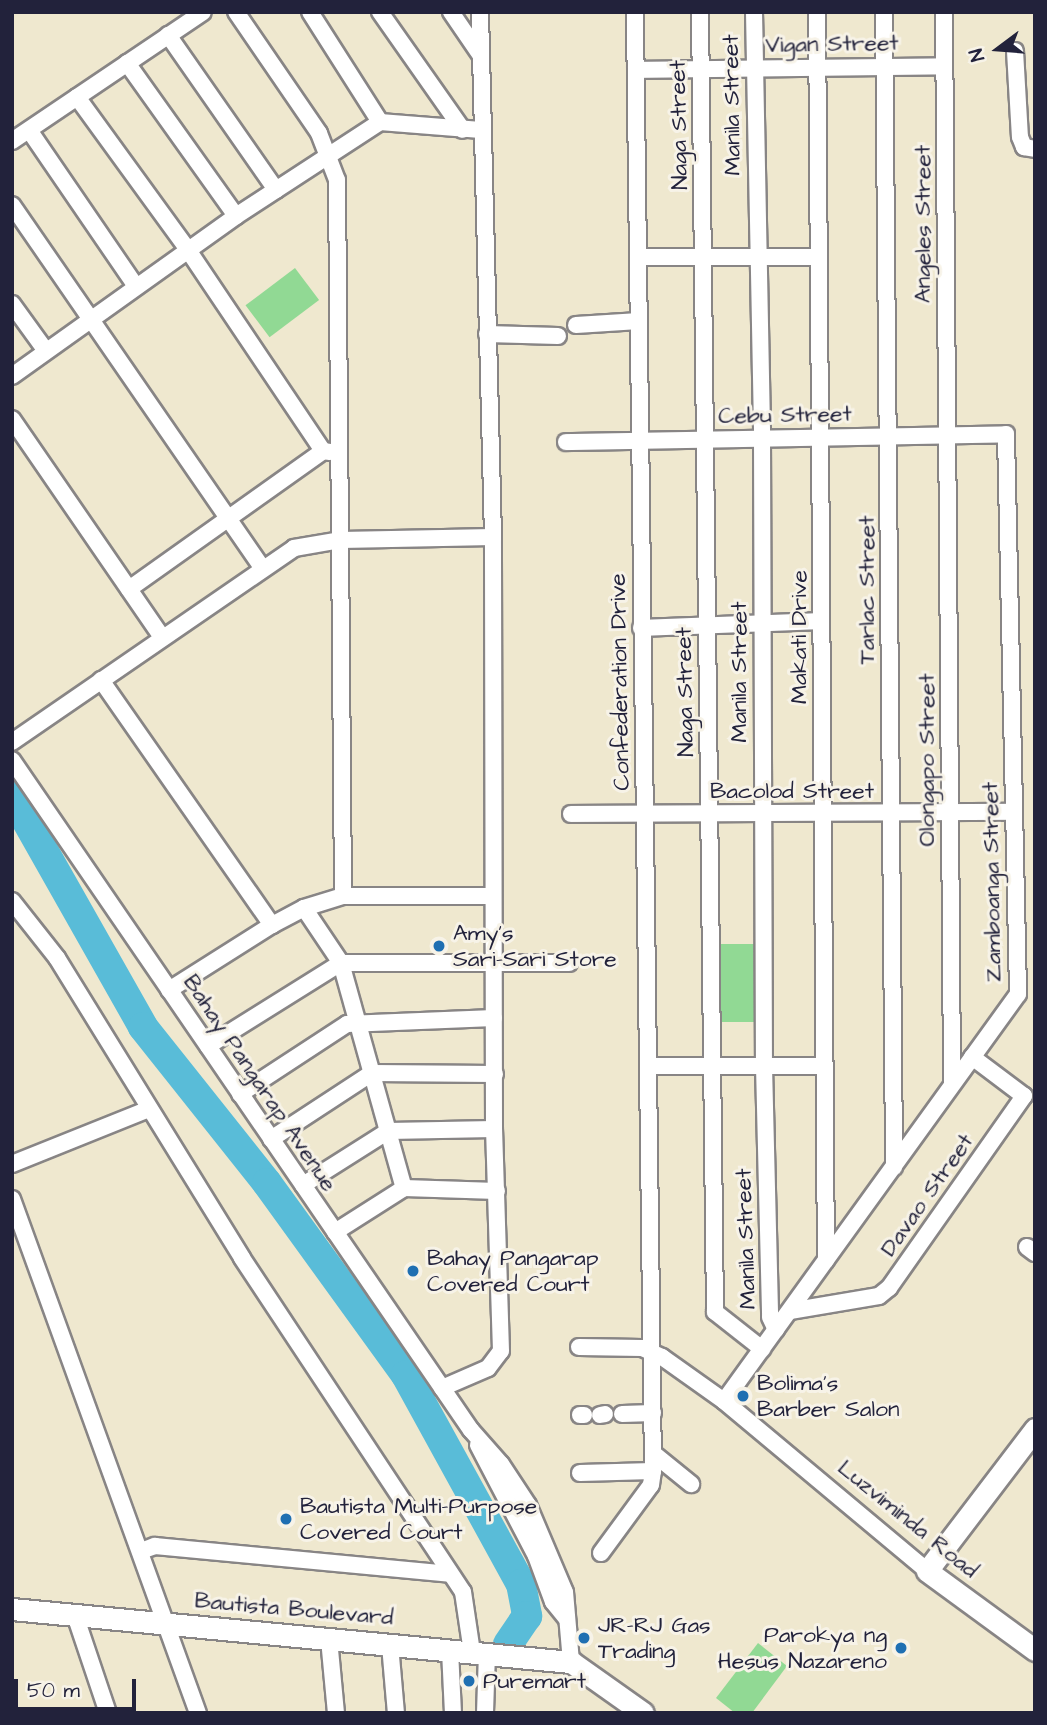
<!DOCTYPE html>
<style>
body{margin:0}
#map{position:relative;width:1047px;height:1725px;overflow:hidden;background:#efe8cf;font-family:"Architects Daughter",sans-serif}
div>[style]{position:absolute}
.green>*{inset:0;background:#91d994;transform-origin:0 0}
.river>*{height:30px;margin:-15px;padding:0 15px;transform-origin:15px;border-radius:15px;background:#59bcd8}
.roads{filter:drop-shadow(2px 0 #888585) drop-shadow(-2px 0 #888585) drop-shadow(0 2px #888585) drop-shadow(0 -2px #888585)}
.minor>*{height:16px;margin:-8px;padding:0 8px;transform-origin:8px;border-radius:8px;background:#fff}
.tertiary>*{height:21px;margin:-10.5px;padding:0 10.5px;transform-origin:10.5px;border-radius:10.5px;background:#fff}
.dots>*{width:19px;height:19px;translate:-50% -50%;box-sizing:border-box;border:4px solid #f7f3e8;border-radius:50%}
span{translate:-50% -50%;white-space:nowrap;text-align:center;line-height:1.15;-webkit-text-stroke:6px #f7f3e8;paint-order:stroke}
.street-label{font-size:23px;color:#22223b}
.poi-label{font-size:23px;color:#22223b}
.left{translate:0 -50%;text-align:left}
.right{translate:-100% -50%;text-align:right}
.frame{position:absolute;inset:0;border:14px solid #22223b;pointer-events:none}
.north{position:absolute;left:963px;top:14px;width:70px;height:70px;-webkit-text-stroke:5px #f7f3e8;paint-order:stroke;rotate:254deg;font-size:19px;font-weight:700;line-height:28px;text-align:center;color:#22223b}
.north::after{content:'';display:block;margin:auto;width:24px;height:32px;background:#22223b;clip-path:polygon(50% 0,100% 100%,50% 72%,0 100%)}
.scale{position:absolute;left:14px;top:1679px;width:122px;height:32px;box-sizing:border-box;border:4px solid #22223b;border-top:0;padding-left:9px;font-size:21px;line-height:24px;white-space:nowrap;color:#22223b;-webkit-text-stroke:5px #f7f3e8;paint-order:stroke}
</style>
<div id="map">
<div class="green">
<div style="left:295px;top:268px;width:40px;height:62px;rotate:53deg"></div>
<div style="left:719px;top:944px;width:40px;height:78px"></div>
<div style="clip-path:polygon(758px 1643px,787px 1666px,752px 1713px,735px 1713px,716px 1698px)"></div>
</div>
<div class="river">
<div style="left:12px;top:795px;width:266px;rotate:60.5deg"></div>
<div style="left:143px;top:1027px;width:199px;rotate:51.5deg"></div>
<div style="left:267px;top:1183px;width:237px;rotate:54.1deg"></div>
<div style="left:406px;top:1375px;width:239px;rotate:61.2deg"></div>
<div style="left:521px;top:1584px;width:33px;rotate:79deg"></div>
<div style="left:527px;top:1616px;width:34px;rotate:124deg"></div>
</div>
<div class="roads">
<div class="minor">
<div style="left:310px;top:12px;width:130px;rotate:57.5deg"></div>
<div style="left:380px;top:12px;width:144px;rotate:54.9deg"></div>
<div style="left:451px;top:12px;width:53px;rotate:55.7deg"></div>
<div style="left:700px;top:12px;width:1300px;rotate:89.34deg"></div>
<div style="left:715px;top:1312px;width:60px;rotate:38.2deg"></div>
<div style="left:754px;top:12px;width:426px;rotate:88.9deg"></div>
<div style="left:762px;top:438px;width:628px;rotate:89.82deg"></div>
<div style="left:764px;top:1066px;width:251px;rotate:88.6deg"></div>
<div style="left:770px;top:1317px;width:14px;rotate:65deg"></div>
<div style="left:817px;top:12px;width:1248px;rotate:89.59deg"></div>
<div style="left:884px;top:12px;width:1155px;rotate:89.5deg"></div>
<div style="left:944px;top:12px;width:1071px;rotate:89.57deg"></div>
<div style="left:168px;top:35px;width:189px;rotate:55.1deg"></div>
<div style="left:1015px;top:51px;width:86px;rotate:86.7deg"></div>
<div style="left:1020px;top:137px;width:11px;rotate:68deg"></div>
<div style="left:1024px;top:147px;width:11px;rotate:10deg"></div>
<div style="left:127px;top:63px;width:188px;rotate:54.5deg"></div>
<div style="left:636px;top:70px;width:308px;rotate:-0.7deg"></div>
<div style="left:77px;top:97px;width:189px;rotate:54deg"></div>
<div style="left:188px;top:250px;width:242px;rotate:56.1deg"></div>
<div style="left:29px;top:130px;width:189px;rotate:55.6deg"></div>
<div style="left:12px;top:141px;width:230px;rotate:-34deg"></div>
<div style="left:12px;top:205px;width:440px;rotate:55.4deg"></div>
<div style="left:638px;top:257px;width:180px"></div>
<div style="left:12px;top:304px;width:58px;rotate:54.1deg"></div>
<div style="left:576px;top:325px;width:63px;rotate:-3.6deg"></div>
<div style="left:487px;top:334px;width:71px;rotate:1.6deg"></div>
<div style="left:12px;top:376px;width:275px;rotate:-35.5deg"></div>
<div style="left:236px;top:216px;width:172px;rotate:-33.1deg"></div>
<div style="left:380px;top:122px;width:101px;rotate:4.5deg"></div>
<div style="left:12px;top:419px;width:265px;rotate:55.5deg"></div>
<div style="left:566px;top:442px;width:440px;rotate:-1deg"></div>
<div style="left:1006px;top:434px;width:560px;rotate:88.77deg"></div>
<div style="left:1018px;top:994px;width:502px;rotate:125.84deg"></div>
<div style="left:129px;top:589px;width:238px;rotate:-35.4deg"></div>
<div style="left:323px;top:451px;width:7px;rotate:8deg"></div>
<div style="left:641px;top:628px;width:180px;rotate:-2.2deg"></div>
<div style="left:101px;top:680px;width:299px;rotate:55.1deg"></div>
<div style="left:12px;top:742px;width:342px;rotate:-34.5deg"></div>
<div style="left:294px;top:548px;width:48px;rotate:-9.7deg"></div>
<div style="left:341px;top:540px;width:152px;rotate:-1.1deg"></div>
<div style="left:12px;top:760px;width:812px;rotate:55.59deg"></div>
<div style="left:471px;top:1430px;width:45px;rotate:48.6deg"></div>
<div style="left:501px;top:1464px;width:49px;rotate:56.6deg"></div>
<div style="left:528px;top:1505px;width:95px;rotate:67deg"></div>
<div style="left:565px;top:1592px;width:70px;rotate:85.1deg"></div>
<div style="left:571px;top:814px;width:442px;rotate:-0.3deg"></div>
<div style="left:343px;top:896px;width:150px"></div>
<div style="left:12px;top:901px;width:73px;rotate:51.7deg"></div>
<div style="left:57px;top:958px;width:352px;rotate:58.3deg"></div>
<div style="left:242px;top:1258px;width:400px;rotate:56.5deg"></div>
<div style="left:463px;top:1592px;width:61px;rotate:81.5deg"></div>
<div style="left:304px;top:908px;width:66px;rotate:56.1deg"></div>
<div style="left:341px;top:963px;width:234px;rotate:74.4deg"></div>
<div style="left:169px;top:990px;width:122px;rotate:-32.3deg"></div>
<div style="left:272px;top:925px;width:36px;rotate:-28deg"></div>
<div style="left:304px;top:908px;width:41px;rotate:-17.1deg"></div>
<div style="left:343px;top:896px;width:716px;rotate:-90.48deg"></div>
<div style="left:337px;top:180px;width:50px;rotate:-111deg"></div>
<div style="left:319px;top:133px;width:147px;rotate:-124.4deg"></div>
<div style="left:208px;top:1046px;width:157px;rotate:-32deg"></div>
<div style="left:341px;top:963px;width:228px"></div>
<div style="left:648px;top:1066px;width:176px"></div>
<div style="left:240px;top:1094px;width:128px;rotate:-33.2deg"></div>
<div style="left:347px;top:1024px;width:147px;rotate:-2.3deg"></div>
<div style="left:271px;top:1139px;width:121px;rotate:-33.2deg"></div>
<div style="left:372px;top:1073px;width:123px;rotate:0.5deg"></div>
<div style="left:12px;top:1164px;width:148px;rotate:-21.9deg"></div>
<div style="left:303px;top:1185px;width:101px;rotate:-32.4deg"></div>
<div style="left:388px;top:1131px;width:106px;rotate:-1.1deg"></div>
<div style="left:12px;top:1199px;width:547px;rotate:70.11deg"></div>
<div style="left:335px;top:1232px;width:82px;rotate:-32.5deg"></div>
<div style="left:404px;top:1188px;width:93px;rotate:1.8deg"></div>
<div style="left:1027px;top:1247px;width:10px;rotate:37deg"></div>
<div style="left:790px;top:1311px;width:90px;rotate:-9.6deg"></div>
<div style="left:879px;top:1296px;width:13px;rotate:-39deg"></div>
<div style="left:889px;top:1288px;width:235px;rotate:-54.9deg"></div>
<div style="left:1024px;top:1096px;width:65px;rotate:-143.1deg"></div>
<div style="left:579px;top:1347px;width:63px;rotate:0.9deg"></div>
<div style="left:642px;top:1348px;width:22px;rotate:24deg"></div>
<div style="left:662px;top:1357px;width:76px;rotate:35.4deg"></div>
<div style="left:724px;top:1401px;width:265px;rotate:39.9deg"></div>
<div style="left:442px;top:1388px;width:50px;rotate:-23.5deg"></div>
<div style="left:488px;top:1368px;width:21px;rotate:-53deg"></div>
<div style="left:501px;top:1351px;width:222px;rotate:-91.8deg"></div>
<div style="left:494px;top:1129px;width:592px;rotate:-90.1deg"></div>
<div style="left:493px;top:537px;width:525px;rotate:-91.42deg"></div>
<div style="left:622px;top:1414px;width:31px;rotate:-2deg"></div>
<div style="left:580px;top:1415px;width:4px"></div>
<div style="left:600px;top:1415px;width:5px;rotate:-11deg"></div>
<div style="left:478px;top:1445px;width:125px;rotate:62.4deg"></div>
<div style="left:536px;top:1556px;width:49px;rotate:69.7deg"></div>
<div style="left:553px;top:1602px;width:21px;rotate:51deg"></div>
<div style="left:654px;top:1454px;width:48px;rotate:39deg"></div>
<div style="left:580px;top:1473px;width:73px;rotate:-1.6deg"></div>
<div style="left:141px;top:1551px;width:15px;rotate:-20deg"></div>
<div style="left:155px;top:1546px;width:296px;rotate:5.4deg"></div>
<div style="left:601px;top:1553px;width:84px;rotate:-53.7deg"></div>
<div style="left:651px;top:1485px;width:14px;rotate:-82deg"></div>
<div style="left:653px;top:1471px;width:1459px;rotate:-90.71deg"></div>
<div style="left:75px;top:1615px;width:103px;rotate:71.4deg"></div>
<div style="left:329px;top:1639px;width:74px;rotate:84.6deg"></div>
<div style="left:390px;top:1645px;width:68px;rotate:85deg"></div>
<div style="left:450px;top:1650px;width:63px;rotate:87.3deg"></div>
<div style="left:485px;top:1713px;width:59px;rotate:-88.1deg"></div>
</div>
<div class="tertiary">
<div style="left:1035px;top:1429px;width:178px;rotate:127.3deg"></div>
<div style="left:927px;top:1571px;width:134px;rotate:36.2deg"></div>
<div style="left:12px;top:1609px;width:562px;rotate:5.42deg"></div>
<div style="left:571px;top:1662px;width:88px;rotate:35.3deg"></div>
</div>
</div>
<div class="dots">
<div style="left:439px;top:946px;background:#1f6fb2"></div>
<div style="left:413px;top:1271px;background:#1f6fb2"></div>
<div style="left:743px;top:1396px;background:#1f6fb2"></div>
<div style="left:286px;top:1519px;background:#1f6fb2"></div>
<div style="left:584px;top:1638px;background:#1f6fb2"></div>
<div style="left:901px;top:1648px;background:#1f6fb2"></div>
<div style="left:469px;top:1681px;background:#1f6fb2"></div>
</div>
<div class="street-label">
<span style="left:832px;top:44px;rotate:-1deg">Vigan Street</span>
<span style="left:732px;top:105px;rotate:-91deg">Manila Street</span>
<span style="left:679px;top:125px;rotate:-91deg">Naga Street</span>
<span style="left:923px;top:224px;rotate:-90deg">Angeles Street</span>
<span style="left:785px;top:415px;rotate:-1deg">Cebu Street</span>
<span style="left:867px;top:590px;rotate:-90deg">Tarlac Street</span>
<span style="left:799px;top:637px;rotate:-90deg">Makati Drive</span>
<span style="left:739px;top:672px;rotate:-90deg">Manila Street</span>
<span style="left:620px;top:682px;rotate:-91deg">Confederation Drive</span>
<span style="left:685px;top:692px;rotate:-91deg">Naga Street</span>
<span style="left:927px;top:760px;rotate:-90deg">Olongapo Street</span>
<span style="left:792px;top:791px">Bacolod Street</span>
<span style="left:992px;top:882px;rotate:-91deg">Zamboanga Street</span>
<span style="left:260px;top:1083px;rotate:56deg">Bahay Pangarap Avenue</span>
<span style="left:927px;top:1195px;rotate:-55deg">Davao Street</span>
<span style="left:746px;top:1239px;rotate:-92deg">Manila Street</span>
<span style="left:908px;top:1519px;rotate:39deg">Luzviminda Road</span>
<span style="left:294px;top:1609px;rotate:5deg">Bautista Boulevard</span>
</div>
<div class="poi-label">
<span class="left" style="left:453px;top:946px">Amy's<br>Sari-Sari Store</span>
<span class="left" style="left:427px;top:1271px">Bahay Pangarap<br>Covered Court</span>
<span class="left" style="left:757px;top:1396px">Bolima's<br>Barber Salon</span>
<span class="left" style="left:300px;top:1519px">Bautista Multi-Purpose<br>Covered Court</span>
<span class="left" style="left:598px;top:1638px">JR-RJ Gas<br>Trading</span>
<span class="right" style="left:887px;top:1648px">Parokya ng<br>Hesus Nazareno</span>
<span class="left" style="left:483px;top:1681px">Puremart</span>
</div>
<div class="frame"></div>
<div class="north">N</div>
<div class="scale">50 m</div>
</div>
